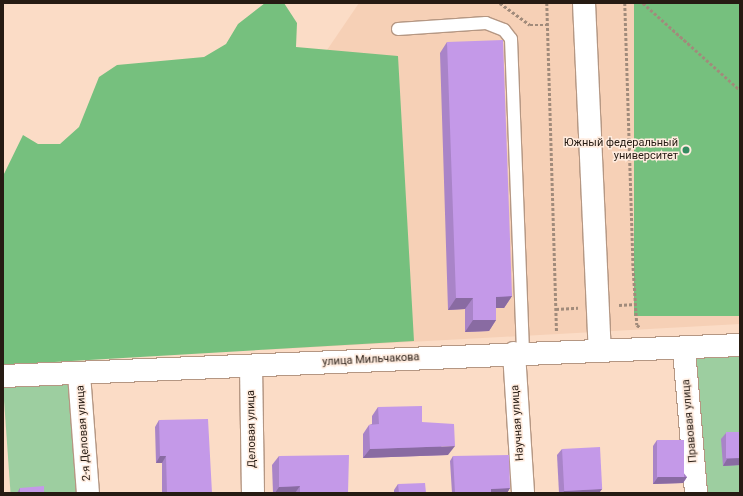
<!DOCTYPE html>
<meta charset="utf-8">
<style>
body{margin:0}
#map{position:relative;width:743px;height:496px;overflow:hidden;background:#fbdcc6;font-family:Roboto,sans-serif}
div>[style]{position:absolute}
.built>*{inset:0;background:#f6d0b6}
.green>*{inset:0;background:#9dcea0;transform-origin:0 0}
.forest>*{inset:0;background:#76c07e;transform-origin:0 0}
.path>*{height:2.5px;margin-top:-1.25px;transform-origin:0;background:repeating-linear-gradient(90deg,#a18b7b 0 3px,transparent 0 5px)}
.roads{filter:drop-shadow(1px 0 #b59783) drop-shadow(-1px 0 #b59783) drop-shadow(0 1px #b59783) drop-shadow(0 -1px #b59783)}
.lane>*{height:12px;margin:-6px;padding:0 6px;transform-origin:6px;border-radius:6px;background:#fff}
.street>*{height:22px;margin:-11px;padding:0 11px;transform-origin:11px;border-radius:11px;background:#fff}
.secondary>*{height:22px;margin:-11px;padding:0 11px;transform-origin:11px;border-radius:11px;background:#fff}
.wall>*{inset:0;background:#a984c8}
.shaded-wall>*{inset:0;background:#896ba2}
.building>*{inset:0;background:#c499e8;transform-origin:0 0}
.dots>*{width:11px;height:11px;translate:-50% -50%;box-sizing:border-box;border:2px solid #ffecdf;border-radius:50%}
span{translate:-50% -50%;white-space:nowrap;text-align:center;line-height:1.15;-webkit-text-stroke:3px #ffecdf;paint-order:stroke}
.poi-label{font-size:11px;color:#261b13}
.right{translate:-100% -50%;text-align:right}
.street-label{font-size:11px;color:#261b13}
.frame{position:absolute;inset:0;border:4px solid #261b13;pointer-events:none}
</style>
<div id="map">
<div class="built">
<div style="clip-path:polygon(359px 3px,740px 3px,740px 324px,263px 350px,310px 75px)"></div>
</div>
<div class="green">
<div style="clip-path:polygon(740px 351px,740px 493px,706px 493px,696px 353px)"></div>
<div style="left:73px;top:383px;width:110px;height:70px;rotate:86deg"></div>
</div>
<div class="forest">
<div style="clip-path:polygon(265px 3px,284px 3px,297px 23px,296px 47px,398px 56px,414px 341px,3px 365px,3px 176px,23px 135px,38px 144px,60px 144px,79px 127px,99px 77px,117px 65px,204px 57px,226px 44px,238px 24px)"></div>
<div style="left:634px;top:3px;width:106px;height:313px"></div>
</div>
<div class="path">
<div style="left:500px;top:3px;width:37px;rotate:36deg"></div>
<div style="left:530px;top:25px;width:17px"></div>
<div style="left:547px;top:3px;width:329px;rotate:88.3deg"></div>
<div style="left:625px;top:3px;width:260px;rotate:88.2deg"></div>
<div style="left:633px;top:263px;width:62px;rotate:86.3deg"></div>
<div style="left:637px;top:325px;width:4px;rotate:34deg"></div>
<div style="left:643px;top:3px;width:130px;rotate:41.9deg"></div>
<div style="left:619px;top:305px;width:17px;rotate:-3deg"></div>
<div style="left:556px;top:309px;width:22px;rotate:-3deg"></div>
</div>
<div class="roads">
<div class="lane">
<div style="left:398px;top:29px;width:88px;rotate:-3.9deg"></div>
<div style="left:486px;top:23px;width:19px;rotate:21deg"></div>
<div style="left:504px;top:30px;width:11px;rotate:52deg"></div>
<div style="left:511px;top:39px;width:314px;rotate:87.8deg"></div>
</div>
<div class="street">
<div style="left:584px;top:3px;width:348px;rotate:87.4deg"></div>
<div style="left:684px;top:349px;width:144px;rotate:85.2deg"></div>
<div style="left:514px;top:353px;width:140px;rotate:86.3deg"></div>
<div style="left:251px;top:366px;width:127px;rotate:89.1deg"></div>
<div style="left:79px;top:374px;width:119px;rotate:85.7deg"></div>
</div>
<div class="secondary">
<div style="left:3px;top:376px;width:738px;rotate:-2.41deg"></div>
</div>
</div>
<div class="wall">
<div style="clip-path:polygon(447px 42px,512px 296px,504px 308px,496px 308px,496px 320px,489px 331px,465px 332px,465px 309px,448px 310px,440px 53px)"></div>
<div style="clip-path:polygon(378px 407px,422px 422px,448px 455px,363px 458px,363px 434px,369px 425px,372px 424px,372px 416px)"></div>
<div style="clip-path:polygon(159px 420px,212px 493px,162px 493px,162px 463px,156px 463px,155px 427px)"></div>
<div style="clip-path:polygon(726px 433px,740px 465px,723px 466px,721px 439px)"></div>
<div style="clip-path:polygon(657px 440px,687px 477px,683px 483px,653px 484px,653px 446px)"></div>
<div style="clip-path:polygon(562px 449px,602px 489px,599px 493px,559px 493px,557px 455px)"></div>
<div style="clip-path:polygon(279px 456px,348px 493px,273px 493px,272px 465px)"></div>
<div style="clip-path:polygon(453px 456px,510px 488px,507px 493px,452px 493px,450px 461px)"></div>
<div style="clip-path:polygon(398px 484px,426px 493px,394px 493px,394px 490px)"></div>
<div style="clip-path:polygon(20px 488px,20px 493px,17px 493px)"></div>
</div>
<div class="shaded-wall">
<div style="clip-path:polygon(512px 296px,504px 308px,488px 308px,496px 297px)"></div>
<div style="clip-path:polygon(456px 298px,473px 298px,465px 309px,448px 310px)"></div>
<div style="clip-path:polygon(473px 320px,496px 320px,489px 331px,465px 332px)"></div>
<div style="clip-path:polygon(455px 446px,448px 455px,363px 458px,370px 449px)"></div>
<div style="clip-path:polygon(160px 456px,166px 456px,162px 463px,156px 463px)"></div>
<div style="clip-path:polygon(740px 458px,740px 465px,723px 466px,727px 459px)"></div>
<div style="clip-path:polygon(658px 477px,687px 477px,683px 483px,653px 484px)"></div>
<div style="clip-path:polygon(300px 486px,295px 493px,275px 493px,279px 487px)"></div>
<div style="clip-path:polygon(510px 488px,507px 493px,488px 493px,491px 489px)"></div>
<div style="clip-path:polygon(602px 489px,599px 493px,563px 493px,564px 491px)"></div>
</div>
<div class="building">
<div style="clip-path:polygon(503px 40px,512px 296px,496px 297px,496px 320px,473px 320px,473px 298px,456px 298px,447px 42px)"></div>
<div style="clip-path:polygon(422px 406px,422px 422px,454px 424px,455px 446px,370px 449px,369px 425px,379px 424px,378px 407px)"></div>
<div style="clip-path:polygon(208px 419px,212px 493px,167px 493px,166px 456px,160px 456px,159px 420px)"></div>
<div style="left:740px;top:432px;width:26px;height:14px;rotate:90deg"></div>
<div style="left:657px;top:440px;width:27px;height:37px"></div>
<div style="left:600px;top:447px;width:42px;height:38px;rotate:87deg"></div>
<div style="clip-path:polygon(349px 455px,348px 493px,300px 493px,300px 486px,279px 487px,279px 456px)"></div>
<div style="clip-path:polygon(509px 455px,510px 488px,491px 489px,491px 493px,455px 493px,453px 456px)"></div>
<div style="clip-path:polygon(425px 483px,426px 493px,399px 493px,398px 484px)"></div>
<div style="clip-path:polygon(44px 486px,44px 493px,50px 492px,50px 493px,20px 493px,20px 488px)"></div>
</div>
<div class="dots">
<div style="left:686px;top:150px;background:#358c61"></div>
</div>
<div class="poi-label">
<span class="right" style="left:678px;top:150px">Южный федеральный<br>университет</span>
</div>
<div class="street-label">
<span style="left:371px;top:360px;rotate:-3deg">улица Мильчакова</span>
<span style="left:690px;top:421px;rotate:-95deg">Правовая улица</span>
<span style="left:518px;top:423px;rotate:-94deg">Научная улица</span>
<span style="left:252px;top:429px;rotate:-91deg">Деловая улица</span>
<span style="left:84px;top:433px;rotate:-94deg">2-я Деловая улица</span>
</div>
<div class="frame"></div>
</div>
